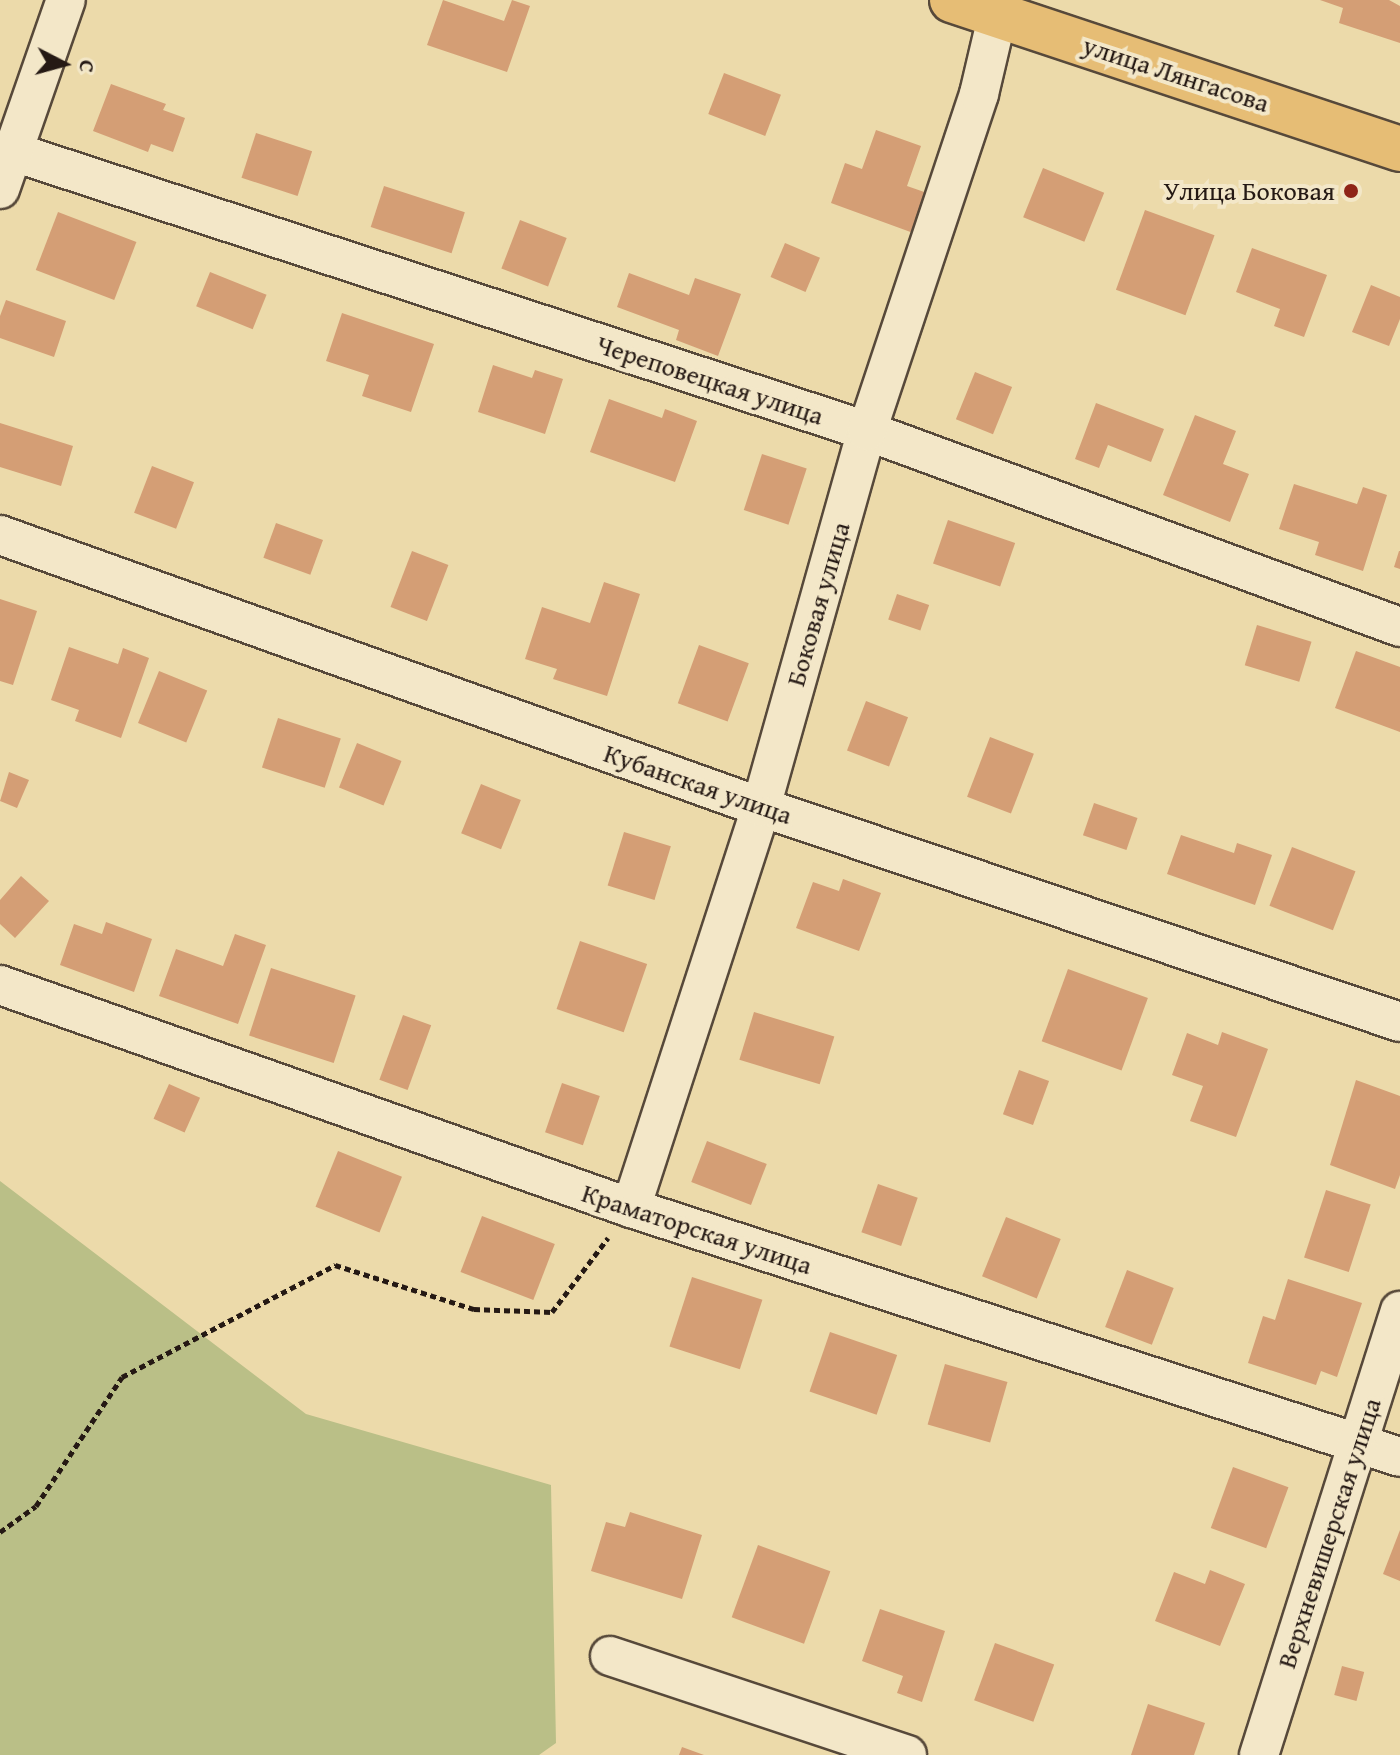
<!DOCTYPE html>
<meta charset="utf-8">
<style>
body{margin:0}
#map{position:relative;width:1400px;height:1755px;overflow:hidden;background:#ecdaaa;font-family:"Gentium Book Plus",serif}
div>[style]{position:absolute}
.green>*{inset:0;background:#babf87}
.building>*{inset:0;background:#d49e75;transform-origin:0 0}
.path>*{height:5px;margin-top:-2.5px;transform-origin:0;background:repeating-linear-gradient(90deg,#251914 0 6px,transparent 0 10px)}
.roads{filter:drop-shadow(2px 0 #57493a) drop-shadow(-2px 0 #57493a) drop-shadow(0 2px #57493a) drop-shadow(0 -2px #57493a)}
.minor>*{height:38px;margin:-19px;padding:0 19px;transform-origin:19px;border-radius:19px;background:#f3e7c8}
.major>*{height:44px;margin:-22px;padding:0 22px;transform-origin:22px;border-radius:22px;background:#e6bd75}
.dots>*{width:22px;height:22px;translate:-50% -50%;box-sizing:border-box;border:4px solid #f3e7c8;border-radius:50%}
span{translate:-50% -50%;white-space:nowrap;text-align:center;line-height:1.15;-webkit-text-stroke:8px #f3e7c8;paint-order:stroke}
.street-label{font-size:26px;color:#251914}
.poi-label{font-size:26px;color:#251914}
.right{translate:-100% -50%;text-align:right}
.north{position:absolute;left:24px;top:24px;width:80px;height:80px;-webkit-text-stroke:6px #f3e7c8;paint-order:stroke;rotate:96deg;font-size:22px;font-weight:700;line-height:32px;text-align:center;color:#251914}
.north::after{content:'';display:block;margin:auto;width:28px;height:36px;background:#251914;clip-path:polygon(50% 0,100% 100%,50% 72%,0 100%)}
</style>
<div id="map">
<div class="green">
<div style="clip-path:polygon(0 1181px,306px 1414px,551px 1485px,556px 1743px,539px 1755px,0 1755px)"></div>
</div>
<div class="building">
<div style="clip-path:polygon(443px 0,504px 21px,512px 0,530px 6px,507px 72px,427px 45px)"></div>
<div style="clip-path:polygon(1320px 0,1389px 0,1400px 6px,1400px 43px,1339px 23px,1343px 8px)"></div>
<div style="left:724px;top:73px;width:61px;height:44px;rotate:21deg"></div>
<div style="clip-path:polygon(111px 84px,166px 104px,163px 110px,185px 118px,173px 152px,151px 144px,148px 152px,93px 131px)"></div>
<div style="clip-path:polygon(876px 130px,921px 146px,907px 186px,930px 194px,916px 234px,831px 203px,845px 163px,862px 169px)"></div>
<div style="left:256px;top:133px;width:59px;height:47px;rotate:18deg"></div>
<div style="left:1043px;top:168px;width:66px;height:53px;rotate:22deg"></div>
<div style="left:384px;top:186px;width:85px;height:43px;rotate:18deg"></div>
<div style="left:1145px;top:210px;width:74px;height:85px;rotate:20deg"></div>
<div style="left:58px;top:212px;width:84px;height:62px;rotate:21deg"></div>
<div style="left:520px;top:220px;width:50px;height:52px;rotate:21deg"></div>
<div style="left:785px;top:243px;width:38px;height:37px;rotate:23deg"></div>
<div style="clip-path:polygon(1252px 248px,1327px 275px,1304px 337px,1274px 326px,1280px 309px,1236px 292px)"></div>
<div style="left:210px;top:272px;width:61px;height:37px;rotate:22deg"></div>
<div style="clip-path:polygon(629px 273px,689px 295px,695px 278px,741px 294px,718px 356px,676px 340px,679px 330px,617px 307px)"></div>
<div style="clip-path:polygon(1371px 285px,1400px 297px,1400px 319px,1389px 346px,1352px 332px)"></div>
<div style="clip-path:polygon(6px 300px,66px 321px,54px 357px,0 338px,0 316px)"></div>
<div style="clip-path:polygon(342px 313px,434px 344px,411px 412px,362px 396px,369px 375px,326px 361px)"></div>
<div style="clip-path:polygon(493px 365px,532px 378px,535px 370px,563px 379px,545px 434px,478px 412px)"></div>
<div style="left:975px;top:372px;width:40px;height:51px;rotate:22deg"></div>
<div style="clip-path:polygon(609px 399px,662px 418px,665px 409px,697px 421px,675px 482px,590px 452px)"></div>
<div style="clip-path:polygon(1096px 403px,1164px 429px,1151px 462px,1108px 445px,1099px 468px,1075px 459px)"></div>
<div style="clip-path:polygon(1195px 415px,1236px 431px,1223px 464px,1249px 474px,1230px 522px,1163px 495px)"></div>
<div style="clip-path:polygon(0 423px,73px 446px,61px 486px,0 467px)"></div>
<div style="left:762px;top:454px;width:47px;height:59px;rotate:18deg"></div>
<div style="left:152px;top:466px;width:45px;height:50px;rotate:21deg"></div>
<div style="clip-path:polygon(1294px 484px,1357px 504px,1363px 487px,1387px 495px,1363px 571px,1315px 555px,1319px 542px,1279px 529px)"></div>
<div style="left:948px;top:520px;width:71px;height:46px;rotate:19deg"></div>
<div style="left:276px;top:523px;width:50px;height:37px;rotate:20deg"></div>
<div style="left:412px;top:551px;width:39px;height:60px;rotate:21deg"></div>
<div style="clip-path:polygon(1399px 551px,1400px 551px,1400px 569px,1394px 567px)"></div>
<div style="clip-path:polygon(604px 582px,640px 594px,607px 696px,553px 679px,557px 669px,525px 659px,542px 607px,590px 623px)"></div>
<div style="left:897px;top:594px;width:34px;height:27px;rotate:19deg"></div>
<div style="clip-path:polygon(0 599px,37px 611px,13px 685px,0 681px)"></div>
<div style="left:1257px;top:625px;width:57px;height:42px;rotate:17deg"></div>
<div style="left:699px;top:645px;width:53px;height:62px;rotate:20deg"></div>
<div style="clip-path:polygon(69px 647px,118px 664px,123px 648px,149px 658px,121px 738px,75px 721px,79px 710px,51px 700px)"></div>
<div style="clip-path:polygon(1356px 651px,1400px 667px,1400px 732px,1335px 708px)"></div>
<div style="left:159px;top:671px;width:52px;height:56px;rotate:22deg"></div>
<div style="left:866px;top:701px;width:45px;height:53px;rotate:21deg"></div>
<div style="left:278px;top:718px;width:66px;height:52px;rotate:18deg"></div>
<div style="left:990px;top:737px;width:47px;height:64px;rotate:21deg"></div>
<div style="left:357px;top:743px;width:48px;height:48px;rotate:22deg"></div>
<div style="clip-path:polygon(9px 772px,29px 780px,17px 808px,0 801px)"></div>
<div style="left:481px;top:784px;width:43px;height:53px;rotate:22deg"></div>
<div style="left:1094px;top:803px;width:46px;height:34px;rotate:19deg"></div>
<div style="left:624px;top:832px;width:49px;height:56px;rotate:17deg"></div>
<div style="clip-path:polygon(1181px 835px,1234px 853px,1237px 843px,1272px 855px,1255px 905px,1167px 874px)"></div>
<div style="left:1292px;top:847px;width:68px;height:63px;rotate:21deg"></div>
<div style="clip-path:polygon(21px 876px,49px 901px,15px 938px,0 924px,0 900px)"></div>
<div style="clip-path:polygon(843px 879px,881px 893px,859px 951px,796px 928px,813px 882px,839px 891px)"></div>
<div style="clip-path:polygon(106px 922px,152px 939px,134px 992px,60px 965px,74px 924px,102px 934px)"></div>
<div style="clip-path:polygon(235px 934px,266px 945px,238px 1024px,159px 996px,176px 949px,223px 966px)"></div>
<div style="left:580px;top:941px;width:71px;height:72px;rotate:19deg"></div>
<div style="left:271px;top:968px;width:89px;height:71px;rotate:18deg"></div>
<div style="left:1068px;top:969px;width:85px;height:77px;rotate:20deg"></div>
<div style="left:754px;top:1012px;width:84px;height:50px;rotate:17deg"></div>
<div style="left:403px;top:1015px;width:30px;height:69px;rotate:20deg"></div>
<div style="clip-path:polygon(1222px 1032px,1268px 1049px,1236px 1137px,1190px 1121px,1203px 1086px,1172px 1075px,1187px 1033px,1218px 1045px)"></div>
<div style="left:1019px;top:1070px;width:32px;height:47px;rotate:20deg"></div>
<div style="clip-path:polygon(1356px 1080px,1400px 1096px,1400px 1175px,1395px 1189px,1330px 1165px)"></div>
<div style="left:562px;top:1083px;width:40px;height:52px;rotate:19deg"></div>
<div style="left:169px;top:1084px;width:34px;height:38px;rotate:24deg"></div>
<div style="left:707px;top:1141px;width:64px;height:44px;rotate:21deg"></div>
<div style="left:338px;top:1151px;width:69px;height:60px;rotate:22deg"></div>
<div style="left:878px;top:1184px;width:42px;height:51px;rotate:19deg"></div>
<div style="left:1326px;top:1190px;width:47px;height:71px;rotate:18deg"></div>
<div style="left:482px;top:1216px;width:78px;height:60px;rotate:21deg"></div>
<div style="left:1006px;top:1217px;width:59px;height:64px;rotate:22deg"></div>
<div style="left:1127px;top:1270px;width:50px;height:61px;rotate:21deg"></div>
<div style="left:692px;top:1277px;width:74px;height:73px;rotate:18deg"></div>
<div style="clip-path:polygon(1288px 1279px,1362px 1303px,1337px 1377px,1321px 1371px,1316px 1385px,1248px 1363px,1263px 1316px,1275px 1320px)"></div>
<div style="left:830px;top:1332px;width:71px;height:63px;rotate:19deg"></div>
<div style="left:945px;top:1364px;width:65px;height:63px;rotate:16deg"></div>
<div style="left:1233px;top:1467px;width:59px;height:65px;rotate:20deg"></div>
<div style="clip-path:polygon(630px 1512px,702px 1535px,682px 1599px,591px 1571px,606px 1522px,625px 1527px)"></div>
<div style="clip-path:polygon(1400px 1530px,1400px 1581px,1383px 1574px)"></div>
<div style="left:758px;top:1545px;width:77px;height:77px;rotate:20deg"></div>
<div style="clip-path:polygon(1210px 1570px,1245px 1584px,1220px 1646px,1155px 1621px,1174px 1572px,1205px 1584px)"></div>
<div style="clip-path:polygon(880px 1609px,945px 1631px,922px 1702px,897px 1693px,903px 1676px,862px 1661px)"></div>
<div style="left:995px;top:1643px;width:63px;height:61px;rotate:20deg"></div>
<div style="left:1342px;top:1666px;width:23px;height:30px;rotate:15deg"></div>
<div style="clip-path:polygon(1148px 1704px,1205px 1723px,1194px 1755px,1131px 1755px)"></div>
<div style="clip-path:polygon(682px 1747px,704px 1755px,679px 1755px)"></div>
</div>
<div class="path">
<div style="left:0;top:1532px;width:44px;rotate:-35.8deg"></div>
<div style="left:36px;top:1506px;width:155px;rotate:-56.3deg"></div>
<div style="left:122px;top:1377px;width:241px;rotate:-27.7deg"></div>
<div style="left:335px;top:1265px;width:146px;rotate:17.6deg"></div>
<div style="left:474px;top:1309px;width:78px;rotate:2.2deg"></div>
<div style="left:552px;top:1312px;width:93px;rotate:-52.9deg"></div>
</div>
<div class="roads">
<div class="minor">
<div style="left:14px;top:152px;width:897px;rotate:18.11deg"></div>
<div style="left:867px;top:431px;width:568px;rotate:20.19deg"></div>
<div style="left:0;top:189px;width:200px;rotate:-70.8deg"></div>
<div style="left:0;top:535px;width:808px;rotate:19.67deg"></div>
<div style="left:761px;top:807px;width:674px;rotate:18.6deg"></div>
<div style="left:0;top:985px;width:669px;rotate:19.46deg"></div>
<div style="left:631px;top:1208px;width:808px;rotate:17.94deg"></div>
<div style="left:631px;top:1208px;width:422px;rotate:-72deg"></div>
<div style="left:761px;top:807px;width:391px;rotate:-74.3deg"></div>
<div style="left:867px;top:431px;width:355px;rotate:-71.6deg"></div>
<div style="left:979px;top:94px;width:97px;rotate:-76.8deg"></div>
<div style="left:610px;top:1656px;width:313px;rotate:18.4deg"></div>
<div style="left:1259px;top:1755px;width:466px;rotate:-72.4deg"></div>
</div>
<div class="major">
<div style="left:952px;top:0;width:472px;rotate:18.4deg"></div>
</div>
</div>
<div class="dots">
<div style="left:1351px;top:191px;background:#8f2418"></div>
</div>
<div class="street-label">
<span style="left:1176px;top:74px;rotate:18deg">улица Лянгасова</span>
<span style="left:710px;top:380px;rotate:18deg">Череповецкая улица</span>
<span style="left:818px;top:604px;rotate:-74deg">Боковая улица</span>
<span style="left:698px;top:784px;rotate:19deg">Кубанская улица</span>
<span style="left:697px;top:1229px;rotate:18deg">Краматорская улица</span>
<span style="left:1329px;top:1533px;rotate:-72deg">Верхневишерская улица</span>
</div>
<div class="poi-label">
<span class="right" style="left:1335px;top:191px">Улица Боковая</span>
</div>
<div class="north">С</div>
</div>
